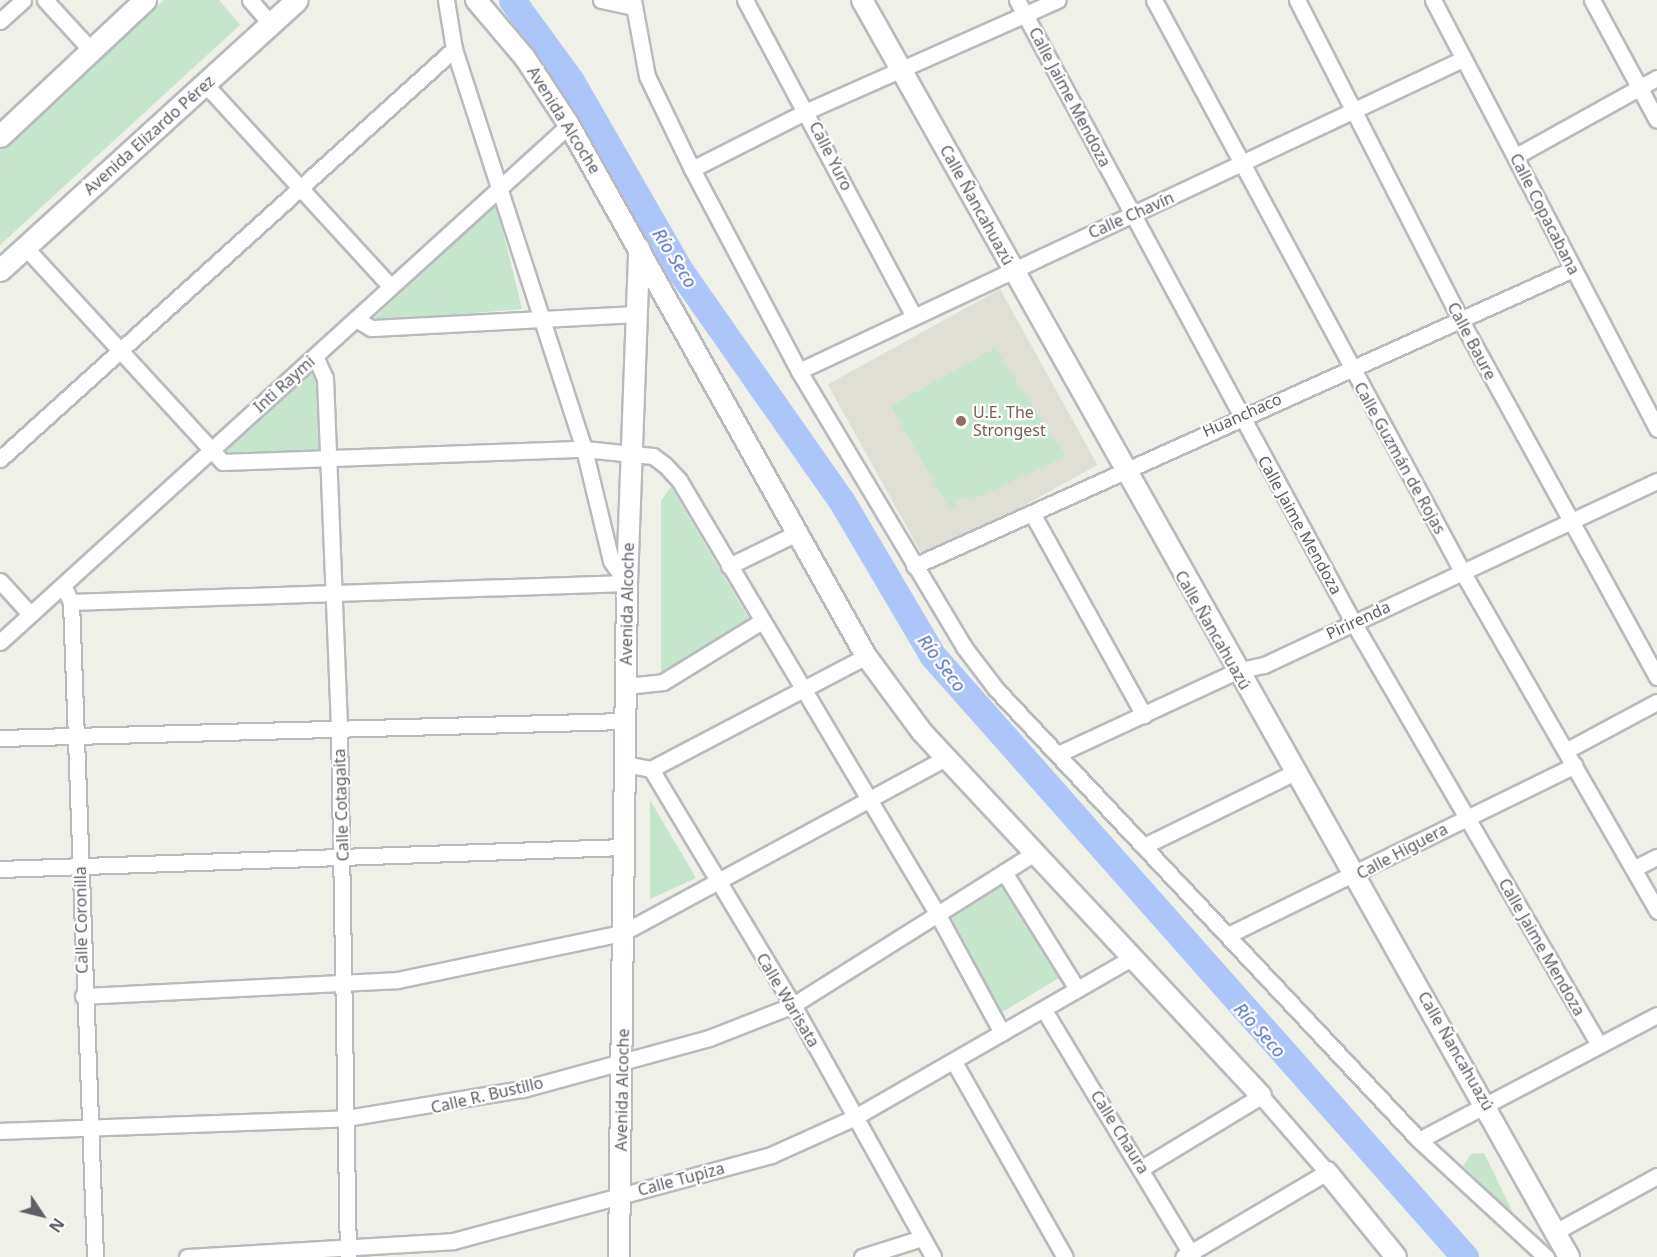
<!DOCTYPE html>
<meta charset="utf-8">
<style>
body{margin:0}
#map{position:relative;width:1657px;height:1257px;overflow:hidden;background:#eff0e7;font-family:"Noto Sans",sans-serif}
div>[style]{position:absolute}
.education>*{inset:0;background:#dfdfd5;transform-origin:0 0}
.green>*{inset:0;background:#c5e5cd;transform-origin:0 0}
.river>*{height:27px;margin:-13.5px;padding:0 13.5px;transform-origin:13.5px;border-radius:13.5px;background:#acc6fa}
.roads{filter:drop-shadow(2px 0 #b9babf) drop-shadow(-2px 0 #b9babf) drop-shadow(0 2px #b9babf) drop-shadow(0 -2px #b9babf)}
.minor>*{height:15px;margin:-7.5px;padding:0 7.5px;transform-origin:7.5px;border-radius:7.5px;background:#fff}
.tertiary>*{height:20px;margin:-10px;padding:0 10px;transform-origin:10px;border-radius:10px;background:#fff}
.secondary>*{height:21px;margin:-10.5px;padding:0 10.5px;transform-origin:10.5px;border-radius:10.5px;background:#fff}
.dots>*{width:16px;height:16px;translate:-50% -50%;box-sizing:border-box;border:3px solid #fff;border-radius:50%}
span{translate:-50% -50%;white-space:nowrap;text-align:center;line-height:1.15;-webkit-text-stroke:4.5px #fff;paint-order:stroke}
.street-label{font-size:16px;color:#5e6066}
.education-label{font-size:16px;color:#785e54}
.left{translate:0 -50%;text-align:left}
.water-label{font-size:18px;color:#4f6cbe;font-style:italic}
.north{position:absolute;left:12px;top:1185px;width:60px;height:60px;-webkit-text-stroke:4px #fff;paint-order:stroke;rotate:125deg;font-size:16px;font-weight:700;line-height:24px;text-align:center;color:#5e6066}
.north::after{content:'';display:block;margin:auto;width:21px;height:27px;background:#5e6066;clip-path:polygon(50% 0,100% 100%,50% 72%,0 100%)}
</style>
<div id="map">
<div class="education">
<div style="left:1000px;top:289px;width:201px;height:197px;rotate:61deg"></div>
</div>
<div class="green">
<div style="clip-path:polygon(164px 0,219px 0,240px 25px,0 245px,0 150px)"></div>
<div style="clip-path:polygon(496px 203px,522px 309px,370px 322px)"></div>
<div style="clip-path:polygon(995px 348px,1066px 456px,970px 501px,968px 496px,955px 501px,957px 508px,951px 511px,891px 406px)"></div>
<div style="clip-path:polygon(317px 364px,321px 450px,217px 455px)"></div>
<div style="clip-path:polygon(671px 487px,751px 622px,661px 675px,661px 501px)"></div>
<div style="clip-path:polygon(650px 800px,696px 878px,650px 899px)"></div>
<div style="left:1001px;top:881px;width:113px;height:66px;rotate:59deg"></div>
<div style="clip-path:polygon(1484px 1153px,1514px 1215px,1463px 1166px,1471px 1154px)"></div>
</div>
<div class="river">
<div style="left:512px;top:0;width:100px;rotate:53.9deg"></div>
<div style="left:571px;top:81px;width:217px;rotate:60.1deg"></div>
<div style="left:679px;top:269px;width:282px;rotate:55deg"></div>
<div style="left:841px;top:500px;width:181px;rotate:59.5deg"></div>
<div style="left:933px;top:656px;width:803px;rotate:48.49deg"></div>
</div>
<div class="roads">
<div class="minor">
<div style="left:45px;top:0;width:68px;rotate:47.4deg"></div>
<div style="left:250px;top:0;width:32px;rotate:49deg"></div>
<div style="left:446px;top:0;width:50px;rotate:80.7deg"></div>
<div style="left:454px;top:49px;width:421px;rotate:72deg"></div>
<div style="left:584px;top:449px;width:115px;rotate:76.4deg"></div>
<div style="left:611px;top:561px;width:27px;rotate:54deg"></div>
<div style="left:601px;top:0;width:33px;rotate:12deg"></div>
<div style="left:633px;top:0;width:77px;rotate:79.6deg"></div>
<div style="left:647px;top:76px;width:103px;rotate:64.2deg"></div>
<div style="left:692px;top:169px;width:229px;rotate:62.1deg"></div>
<div style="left:799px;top:371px;width:322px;rotate:59.1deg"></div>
<div style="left:964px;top:647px;width:53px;rotate:52.7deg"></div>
<div style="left:996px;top:689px;width:618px;rotate:46.83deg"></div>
<div style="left:1419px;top:1140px;width:173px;rotate:42.7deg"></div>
<div style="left:745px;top:0;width:357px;rotate:61.9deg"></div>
<div style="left:1017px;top:0;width:707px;rotate:61.62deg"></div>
<div style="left:1353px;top:622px;width:486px;rotate:59.8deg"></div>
<div style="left:1154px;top:0;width:651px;rotate:61.66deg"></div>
<div style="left:1463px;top:573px;width:390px;rotate:60.1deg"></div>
<div style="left:1297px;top:0;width:356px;rotate:62.9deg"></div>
<div style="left:1459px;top:317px;width:411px;rotate:61.2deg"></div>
<div style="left:1433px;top:0;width:484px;rotate:62.4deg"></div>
<div style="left:1592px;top:0;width:136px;rotate:61.6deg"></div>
<div style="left:0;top:21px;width:31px;rotate:-42deg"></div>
<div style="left:205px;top:84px;width:275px;rotate:47.5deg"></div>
<div style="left:1516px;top:156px;width:161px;rotate:-29deg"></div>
<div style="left:692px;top:169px;width:129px;rotate:-26.8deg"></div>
<div style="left:807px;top:111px;width:274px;rotate:-23.9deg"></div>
<div style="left:25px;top:247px;width:292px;rotate:47.4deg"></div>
<div style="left:223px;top:462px;width:361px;rotate:-2.1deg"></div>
<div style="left:584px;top:449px;width:69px;rotate:5.8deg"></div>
<div style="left:653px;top:456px;width:15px;rotate:37deg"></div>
<div style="left:665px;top:465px;width:21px;rotate:47deg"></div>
<div style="left:679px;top:480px;width:506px;rotate:59.23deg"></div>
<div style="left:938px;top:915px;width:134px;rotate:61.5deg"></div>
<div style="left:356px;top:319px;width:17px;rotate:31deg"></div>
<div style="left:371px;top:328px;width:263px;rotate:-3deg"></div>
<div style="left:315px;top:356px;width:24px;rotate:66deg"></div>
<div style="left:325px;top:378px;width:349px;rotate:87.7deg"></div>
<div style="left:339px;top:727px;width:530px;rotate:89.03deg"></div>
<div style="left:799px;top:371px;width:734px;rotate:-25.17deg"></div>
<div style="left:0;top:459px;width:612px;rotate:-42.08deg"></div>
<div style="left:1033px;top:515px;width:229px;rotate:61deg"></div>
<div style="left:729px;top:566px;width:76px;rotate:-25.9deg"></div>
<div style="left:914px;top:566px;width:723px;rotate:-24.26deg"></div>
<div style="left:0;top:581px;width:45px;rotate:47.7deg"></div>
<div style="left:63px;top:585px;width:19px;rotate:65deg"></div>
<div style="left:71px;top:602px;width:655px;rotate:87.9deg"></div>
<div style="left:71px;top:602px;width:556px;rotate:-1.96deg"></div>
<div style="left:0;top:642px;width:769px;rotate:-42.26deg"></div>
<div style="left:626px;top:686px;width:37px;rotate:-6deg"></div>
<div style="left:663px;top:682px;width:116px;rotate:-31.6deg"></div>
<div style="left:0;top:738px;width:626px;rotate:-1.56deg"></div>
<div style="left:1567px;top:750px;width:102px;rotate:-28.1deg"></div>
<div style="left:1058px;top:754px;width:197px;rotate:-24.9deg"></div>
<div style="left:1237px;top:671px;width:28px;rotate:-13deg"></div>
<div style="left:1264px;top:665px;width:434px;rotate:-25.1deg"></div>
<div style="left:625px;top:764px;width:26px;rotate:11deg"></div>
<div style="left:651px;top:769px;width:275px;rotate:59deg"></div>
<div style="left:793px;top:1005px;width:288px;rotate:60.9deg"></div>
<div style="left:651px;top:769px;width:243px;rotate:-27.7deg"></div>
<div style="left:1144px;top:846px;width:170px;rotate:-26.1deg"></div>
<div style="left:1635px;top:868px;width:25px;rotate:-27deg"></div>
<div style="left:0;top:869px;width:624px;rotate:-2.02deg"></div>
<div style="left:1004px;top:872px;width:138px;rotate:58deg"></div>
<div style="left:1228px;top:935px;width:386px;rotate:-26.1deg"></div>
<div style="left:83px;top:996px;width:314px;rotate:-2.9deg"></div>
<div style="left:397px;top:980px;width:230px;rotate:-11.8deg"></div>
<div style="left:622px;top:933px;width:368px;rotate:-28.4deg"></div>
<div style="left:1044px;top:1010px;width:288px;rotate:58.9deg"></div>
<div style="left:954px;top:1062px;width:224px;rotate:60.4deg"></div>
<div style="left:0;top:1131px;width:347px;rotate:-2.1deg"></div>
<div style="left:347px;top:1118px;width:178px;rotate:-9.4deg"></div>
<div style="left:523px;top:1089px;width:193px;rotate:-15.3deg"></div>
<div style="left:709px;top:1038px;width:90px;rotate:-21.4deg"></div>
<div style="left:793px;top:1005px;width:285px;rotate:-32.2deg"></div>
<div style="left:1419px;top:1140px;width:269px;rotate:-27.7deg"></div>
<div style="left:1142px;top:1168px;width:139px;rotate:-31.2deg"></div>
<div style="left:1261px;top:1096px;width:101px;rotate:49deg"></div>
<div style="left:1327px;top:1172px;width:167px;rotate:149.4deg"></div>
<div style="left:1555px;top:1232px;width:116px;rotate:-28.8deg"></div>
<div style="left:187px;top:1257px;width:266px;rotate:-3.4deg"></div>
<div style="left:453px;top:1241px;width:329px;rotate:-15.1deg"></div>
<div style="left:771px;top:1155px;width:92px;rotate:-24.3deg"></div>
<div style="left:855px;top:1117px;width:319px;rotate:-29.9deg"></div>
<div style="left:862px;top:1257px;width:63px;rotate:-17.6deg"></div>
</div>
<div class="tertiary">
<div style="left:476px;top:0;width:76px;rotate:49.8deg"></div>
<div style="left:525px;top:58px;width:80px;rotate:56.7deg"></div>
<div style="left:569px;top:125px;width:608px;rotate:60.78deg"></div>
<div style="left:866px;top:656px;width:94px;rotate:53.6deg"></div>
<div style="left:922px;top:732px;width:497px;rotate:47deg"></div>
<div style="left:862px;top:0;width:1442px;rotate:60.64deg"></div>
<div style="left:1327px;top:1172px;width:109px;rotate:50.9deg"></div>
<div style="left:619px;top:1257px;width:674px;rotate:-89.32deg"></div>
<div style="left:627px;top:583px;width:335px;rotate:-87.9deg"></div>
</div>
<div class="secondary">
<div style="left:0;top:136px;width:199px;rotate:-43.2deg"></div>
<div style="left:0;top:270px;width:401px;rotate:-42.3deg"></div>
</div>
</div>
<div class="dots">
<div style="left:961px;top:421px;background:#8d6e63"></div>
</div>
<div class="street-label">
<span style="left:1070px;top:97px;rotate:62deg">Calle Jaime Mendoza</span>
<span style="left:564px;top:120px;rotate:58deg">Avenida Alcoche</span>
<span style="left:149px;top:135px;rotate:-42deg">Avenida Elizardo Pérez</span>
<span style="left:831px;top:156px;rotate:63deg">Calle Yuro</span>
<span style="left:977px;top:205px;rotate:61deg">Calle Ñancahuazú</span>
<span style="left:1545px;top:214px;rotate:63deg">Calle Copacabana</span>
<span style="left:1131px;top:215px;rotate:-24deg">Calle Chavín</span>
<span style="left:1472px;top:341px;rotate:62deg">Calle Baure</span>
<span style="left:284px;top:384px;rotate:-42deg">Inti Raymi</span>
<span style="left:1242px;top:415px;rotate:-24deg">Huanchaco</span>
<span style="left:1400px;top:458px;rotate:61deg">Calle Guzmán de Rojas</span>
<span style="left:1300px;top:525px;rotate:61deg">Calle Jaime Mendoza</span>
<span style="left:627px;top:604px;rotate:-89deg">Avenida Alcoche</span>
<span style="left:1358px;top:620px;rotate:-25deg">Pirirenda</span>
<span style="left:1213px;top:630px;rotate:60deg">Calle Ñancahuazú</span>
<span style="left:341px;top:805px;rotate:-92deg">Calle Cotagaita</span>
<span style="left:1402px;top:851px;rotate:-28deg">Calle Higuera</span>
<span style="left:81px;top:920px;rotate:-91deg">Calle Coronilla</span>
<span style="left:1542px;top:947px;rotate:60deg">Calle Jaime Mendoza</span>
<span style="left:788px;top:1000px;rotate:59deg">Calle Warisata</span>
<span style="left:1456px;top:1051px;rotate:60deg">Calle Ñancahuazú</span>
<span style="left:622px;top:1090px;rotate:-89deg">Avenida Alcoche</span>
<span style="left:487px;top:1095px;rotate:-13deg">Calle R. Bustillo</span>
<span style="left:1120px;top:1132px;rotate:58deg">Calle Chaura</span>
<span style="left:681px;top:1179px;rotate:-15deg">Calle Tupiza</span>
</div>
<div class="education-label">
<span class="left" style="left:973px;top:421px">U.E. The<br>Strongest</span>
</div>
<div class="water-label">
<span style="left:675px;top:258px;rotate:58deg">Río Seco</span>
<span style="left:942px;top:663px;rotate:53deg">Río Seco</span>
<span style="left:1260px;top:1030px;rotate:48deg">Río Seco</span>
</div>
<div class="north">N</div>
</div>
